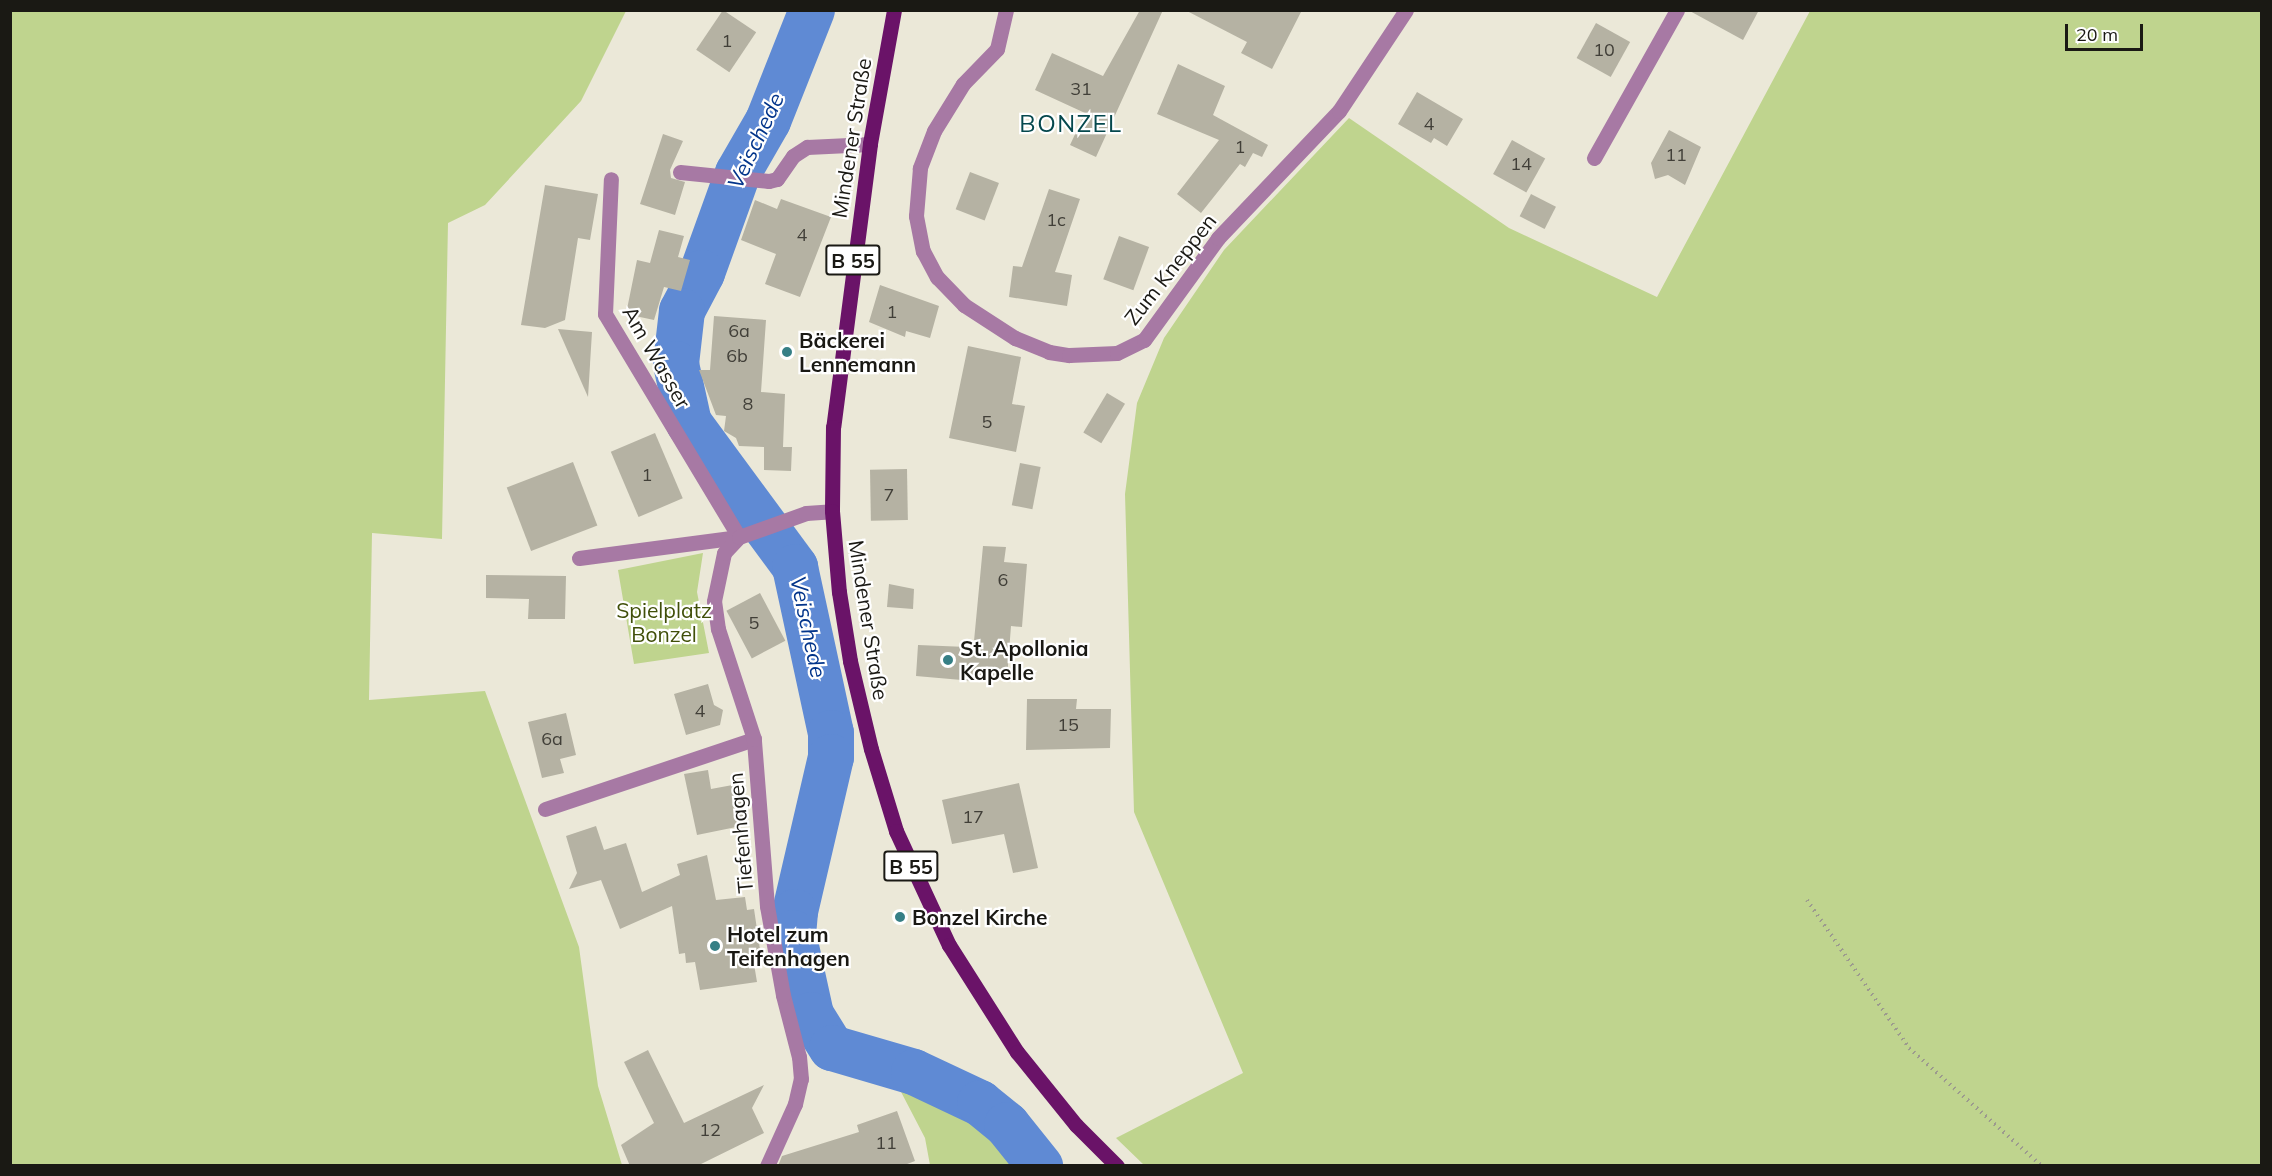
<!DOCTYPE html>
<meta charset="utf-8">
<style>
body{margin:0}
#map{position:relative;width:2272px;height:1176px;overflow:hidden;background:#ebe8d8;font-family:Mulish,sans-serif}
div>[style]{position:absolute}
.green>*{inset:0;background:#bfd48e}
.river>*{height:46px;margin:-23px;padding:0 23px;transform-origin:23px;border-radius:23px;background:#5f8ad4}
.building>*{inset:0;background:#b5b2a3;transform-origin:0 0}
.path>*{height:4px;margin-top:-2px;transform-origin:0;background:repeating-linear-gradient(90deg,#9c9a8e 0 1.5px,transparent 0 6px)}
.lane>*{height:15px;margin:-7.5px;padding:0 7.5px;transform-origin:7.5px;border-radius:7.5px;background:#a779a4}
.street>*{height:15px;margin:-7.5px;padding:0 7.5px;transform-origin:7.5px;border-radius:7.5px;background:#a779a4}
.primary>*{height:15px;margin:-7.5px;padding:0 7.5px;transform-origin:7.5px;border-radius:7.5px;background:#6a1368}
.dots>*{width:16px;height:16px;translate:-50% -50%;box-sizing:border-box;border:3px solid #fff;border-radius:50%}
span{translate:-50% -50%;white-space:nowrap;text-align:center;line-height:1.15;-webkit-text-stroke:4.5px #fff;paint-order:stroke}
.number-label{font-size:18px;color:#413f38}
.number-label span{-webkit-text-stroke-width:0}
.shield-label span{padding:2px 4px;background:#fff;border:2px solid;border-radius:4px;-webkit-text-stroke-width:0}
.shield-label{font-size:20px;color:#1a1914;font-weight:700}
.street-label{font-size:21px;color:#1a1914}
.poi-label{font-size:21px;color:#1a1914;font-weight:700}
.left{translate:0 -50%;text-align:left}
.park-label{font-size:21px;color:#404f09}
.water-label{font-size:22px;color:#02348a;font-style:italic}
.quarter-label{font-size:24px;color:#05484d;letter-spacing:1.5px}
.frame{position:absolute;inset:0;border:12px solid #1a1914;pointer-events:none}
.scale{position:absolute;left:2065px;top:24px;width:78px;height:27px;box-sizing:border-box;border:3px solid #1a1914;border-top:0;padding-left:8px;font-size:18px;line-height:21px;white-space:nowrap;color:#1a1914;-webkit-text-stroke:4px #fff;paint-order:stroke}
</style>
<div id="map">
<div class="green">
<div style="clip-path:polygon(10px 11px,626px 11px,581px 101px,485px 205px,448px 223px,442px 539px,372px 533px,369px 700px,485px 691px,579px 947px,598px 1086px,622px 1165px,11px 1165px)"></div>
<div style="clip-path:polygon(1810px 11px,2261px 11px,2261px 1165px,1144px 1165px,1116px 1138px,1243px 1073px,1134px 812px,1125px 494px,1137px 403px,1164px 338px,1224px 250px,1349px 118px,1509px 228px,1657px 297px)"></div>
<div style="clip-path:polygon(703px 553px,697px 592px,709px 653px,634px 664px,618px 570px)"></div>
<div style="clip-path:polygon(899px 1088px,961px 1098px,1026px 1165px,930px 1165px,925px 1138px)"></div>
</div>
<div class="river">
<div style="left:812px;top:10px;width:119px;rotate:111.6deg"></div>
<div style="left:768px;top:121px;width:60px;rotate:120deg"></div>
<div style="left:738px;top:173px;width:106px;rotate:109.8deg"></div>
<div style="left:702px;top:273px;width:43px;rotate:117.8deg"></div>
<div style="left:682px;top:311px;width:53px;rotate:96.5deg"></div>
<div style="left:676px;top:364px;width:60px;rotate:77.6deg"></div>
<div style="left:689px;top:423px;width:179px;rotate:53.6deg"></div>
<div style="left:795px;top:567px;width:170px;rotate:77.8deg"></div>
<div style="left:831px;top:733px;width:24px;rotate:90deg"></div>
<div style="left:831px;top:757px;width:159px;rotate:103.1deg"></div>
<div style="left:795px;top:912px;width:21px;rotate:95deg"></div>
<div style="left:793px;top:933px;width:84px;rotate:77.6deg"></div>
<div style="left:811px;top:1015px;width:39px;rotate:58deg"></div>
<div style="left:832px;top:1048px;width:85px;rotate:16.3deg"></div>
<div style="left:914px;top:1072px;width:73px;rotate:25.2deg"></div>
<div style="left:980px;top:1103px;width:35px;rotate:39deg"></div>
<div style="left:1007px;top:1125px;width:53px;rotate:51.2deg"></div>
</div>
<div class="building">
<div style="left:723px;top:10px;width:40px;height:48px;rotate:34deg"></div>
<div style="clip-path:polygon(1140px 10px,1163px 10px,1096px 157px,1070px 145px,1085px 113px,1035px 90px,1052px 53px,1103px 76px)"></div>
<div style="clip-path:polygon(1185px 10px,1302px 10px,1272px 69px,1241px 53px,1247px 42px)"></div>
<div style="clip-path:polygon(1688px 10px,1759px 10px,1743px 40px)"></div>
<div style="left:1596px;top:23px;width:39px;height:40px;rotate:29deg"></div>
<div style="clip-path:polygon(1178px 64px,1225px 86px,1213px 115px,1268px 145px,1262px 157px,1253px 153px,1245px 167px,1240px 164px,1201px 213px,1177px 194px,1219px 140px,1157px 114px)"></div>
<div style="clip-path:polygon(1417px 92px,1463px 119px,1447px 146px,1434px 138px,1431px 143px,1398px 124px)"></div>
<div style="clip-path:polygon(1669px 130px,1701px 147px,1685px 185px,1668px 175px,1655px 179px,1651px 163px)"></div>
<div style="clip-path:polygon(663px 134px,683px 141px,670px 170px,671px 178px,685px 182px,675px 215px,640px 204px)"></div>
<div style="left:1512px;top:140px;width:38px;height:39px;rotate:29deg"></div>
<div style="left:970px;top:172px;width:31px;height:40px;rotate:21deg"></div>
<div style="clip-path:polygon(545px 185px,598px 194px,590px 240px,578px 238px,565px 320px,545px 328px,521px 325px)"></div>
<div style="clip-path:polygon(1049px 189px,1080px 199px,1055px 272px,1072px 275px,1067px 306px,1009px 297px,1013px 266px,1022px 267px)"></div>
<div style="left:1531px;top:194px;width:28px;height:25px;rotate:27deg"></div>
<div style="clip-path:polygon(781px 199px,831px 217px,800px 297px,765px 284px,776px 254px,741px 240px,755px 200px,777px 209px)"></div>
<div style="clip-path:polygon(659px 230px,684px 236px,678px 257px,690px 260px,681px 291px,664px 287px,654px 320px,626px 314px,637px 260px,650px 263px)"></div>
<div style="left:1119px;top:236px;width:32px;height:46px;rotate:20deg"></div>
<div style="clip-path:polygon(880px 285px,939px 306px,930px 338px,906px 331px,905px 337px,869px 322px)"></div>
<div style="clip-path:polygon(714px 316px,766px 320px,761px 392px,785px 394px,783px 447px,792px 447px,791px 471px,764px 470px,764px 447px,739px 446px,736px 438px,724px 431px,726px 416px,716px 415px,699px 370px,710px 370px)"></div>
<div style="clip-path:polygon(558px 329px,592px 332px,588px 397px)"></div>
<div style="clip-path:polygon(968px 346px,1021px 357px,1012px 404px,1025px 406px,1016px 452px,949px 438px)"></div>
<div style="left:1107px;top:393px;width:21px;height:46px;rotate:31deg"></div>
<div style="left:655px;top:433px;width:71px;height:48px;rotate:67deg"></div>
<div style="left:573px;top:462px;width:68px;height:71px;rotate:69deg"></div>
<div style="left:1020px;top:463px;width:21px;height:43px;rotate:11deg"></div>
<div style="left:907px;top:469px;width:51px;height:37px;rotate:89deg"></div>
<div style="clip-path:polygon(983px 546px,1006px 547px,1004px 562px,1027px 564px,1022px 627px,1011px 626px,1007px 678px,980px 675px,973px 681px,916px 676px,918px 645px,967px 647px,968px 641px,974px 641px)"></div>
<div style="clip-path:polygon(486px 575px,566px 576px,565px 619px,528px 619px,529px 599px,486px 598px)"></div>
<div style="clip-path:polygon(889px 584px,914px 589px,913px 609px,887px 607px)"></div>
<div style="left:760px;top:593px;width:54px;height:38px;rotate:62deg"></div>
<div style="clip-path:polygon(708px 684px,714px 705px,723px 710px,720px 725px,686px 735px,674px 694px)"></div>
<div style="clip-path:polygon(1027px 699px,1077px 699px,1076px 709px,1111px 709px,1110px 748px,1026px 750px)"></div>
<div style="clip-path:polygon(566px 713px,576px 755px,560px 759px,564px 773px,542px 778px,528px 722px)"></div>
<div style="clip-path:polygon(708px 770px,711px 789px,738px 784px,746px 825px,697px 835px,684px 774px)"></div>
<div style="clip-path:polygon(1019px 783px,1038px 868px,1013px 873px,1004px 834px,952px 844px,942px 800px)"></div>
<div style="clip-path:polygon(596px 826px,604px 850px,626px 843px,642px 892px,680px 875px,677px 864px,707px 855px,716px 900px,745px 897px,747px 910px,754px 909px,762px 963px,754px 964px,757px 982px,700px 990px,695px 962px,686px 963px,685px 953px,679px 954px,672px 906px,620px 929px,601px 880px,569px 889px,577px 873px,566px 836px)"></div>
<div style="clip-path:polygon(648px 1050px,684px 1123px,764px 1085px,752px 1108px,764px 1133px,697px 1166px,630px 1166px,621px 1145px,654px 1123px,624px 1062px)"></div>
<div style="clip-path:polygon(897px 1111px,915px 1161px,902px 1166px,778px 1166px,782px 1156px,859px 1132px,857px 1125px)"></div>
</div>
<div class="path">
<div style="left:1807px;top:900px;width:180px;rotate:55.4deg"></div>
<div style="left:1909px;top:1048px;width:178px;rotate:41.6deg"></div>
</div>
<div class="lane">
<div style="left:680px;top:172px;width:89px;rotate:5.8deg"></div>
<div style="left:769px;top:181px;width:8px;rotate:-14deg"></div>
<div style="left:777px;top:179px;width:28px;rotate:-55deg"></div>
<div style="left:793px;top:156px;width:17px;rotate:-33deg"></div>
<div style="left:807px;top:147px;width:63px;rotate:-2.7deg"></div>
<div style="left:579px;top:558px;width:161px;rotate:-7.5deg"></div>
<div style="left:739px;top:537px;width:260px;rotate:-121deg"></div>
<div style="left:605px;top:314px;width:135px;rotate:-87.5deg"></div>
<div style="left:545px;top:809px;width:220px;rotate:-18.5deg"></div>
</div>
<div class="street">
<div style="left:1006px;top:10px;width:40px;rotate:103deg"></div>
<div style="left:997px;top:49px;width:49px;rotate:134.2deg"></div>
<div style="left:963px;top:84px;width:55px;rotate:121.7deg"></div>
<div style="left:934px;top:131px;width:40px;rotate:111deg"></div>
<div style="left:920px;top:168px;width:48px;rotate:94.8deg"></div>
<div style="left:916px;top:216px;width:36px;rotate:79deg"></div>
<div style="left:923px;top:251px;width:30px;rotate:62deg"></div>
<div style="left:937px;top:277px;width:39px;rotate:46deg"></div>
<div style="left:964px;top:305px;width:61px;rotate:32.9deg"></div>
<div style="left:1015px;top:338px;width:37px;rotate:22deg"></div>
<div style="left:1049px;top:352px;width:20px;rotate:9deg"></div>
<div style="left:1069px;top:355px;width:48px;rotate:-2.4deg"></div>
<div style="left:1117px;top:353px;width:30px;rotate:-26deg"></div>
<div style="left:1144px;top:340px;width:126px;rotate:-54deg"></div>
<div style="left:1218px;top:238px;width:175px;rotate:-46.4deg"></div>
<div style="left:1339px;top:111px;width:121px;rotate:-56.4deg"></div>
<div style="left:1594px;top:158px;width:170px;rotate:-60.7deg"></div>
<div style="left:767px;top:1166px;width:68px;rotate:-65.7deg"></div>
<div style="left:795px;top:1104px;width:26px;rotate:-77deg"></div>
<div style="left:801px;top:1079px;width:22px;rotate:-95deg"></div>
<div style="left:799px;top:1057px;width:64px;rotate:-104.5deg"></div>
<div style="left:783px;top:995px;width:90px;rotate:-100.2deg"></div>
<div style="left:767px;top:906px;width:168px;rotate:-94.5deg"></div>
<div style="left:754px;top:739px;width:116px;rotate:-108.1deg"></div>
<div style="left:718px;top:629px;width:28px;rotate:-98deg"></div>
<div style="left:714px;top:601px;width:49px;rotate:-78.2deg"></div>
<div style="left:724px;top:553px;width:22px;rotate:-47deg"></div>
<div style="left:739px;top:537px;width:71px;rotate:-19.7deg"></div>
<div style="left:806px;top:513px;width:26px;rotate:-4deg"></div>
</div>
<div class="primary">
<div style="left:894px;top:10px;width:136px;rotate:100.2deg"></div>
<div style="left:870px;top:144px;width:285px;rotate:97.4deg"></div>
<div style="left:833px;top:427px;width:84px;rotate:90.7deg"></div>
<div style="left:832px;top:511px;width:81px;rotate:85.1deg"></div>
<div style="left:839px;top:592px;width:70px;rotate:80.9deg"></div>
<div style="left:850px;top:661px;width:90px;rotate:76.6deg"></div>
<div style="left:871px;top:749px;width:86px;rotate:73deg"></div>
<div style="left:896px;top:831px;width:126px;rotate:65.1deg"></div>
<div style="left:949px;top:945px;width:127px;rotate:57.6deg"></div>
<div style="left:1017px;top:1052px;width:94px;rotate:51.1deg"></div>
<div style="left:1076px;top:1125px;width:58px;rotate:45deg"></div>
</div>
<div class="dots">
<div style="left:787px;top:352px;background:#367f85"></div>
<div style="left:948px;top:660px;background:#367f85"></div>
<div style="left:900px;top:917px;background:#367f85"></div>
<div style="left:715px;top:946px;background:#367f85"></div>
</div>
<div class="number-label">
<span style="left:727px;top:41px">1</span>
<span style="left:1604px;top:50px">10</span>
<span style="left:1081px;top:89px">31</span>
<span style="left:1429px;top:124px">4</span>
<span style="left:1240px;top:147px">1</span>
<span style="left:1676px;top:155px">11</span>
<span style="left:1521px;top:164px">14</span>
<span style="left:1056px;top:220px">1c</span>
<span style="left:802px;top:235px">4</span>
<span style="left:892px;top:312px">1</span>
<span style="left:739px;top:331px">6a</span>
<span style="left:737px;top:356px">6b</span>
<span style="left:748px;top:404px">8</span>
<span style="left:987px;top:422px">5</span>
<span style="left:647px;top:475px">1</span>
<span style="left:889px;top:495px">7</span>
<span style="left:1003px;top:580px">6</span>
<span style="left:754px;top:623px">5</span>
<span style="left:700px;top:711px">4</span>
<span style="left:1068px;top:725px">15</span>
<span style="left:552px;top:739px">6a</span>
<span style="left:973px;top:817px">17</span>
<span style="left:710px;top:1130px">12</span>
<span style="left:886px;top:1143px">11</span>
</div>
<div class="shield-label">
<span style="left:853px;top:260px">B 55</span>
<span style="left:911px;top:866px">B 55</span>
</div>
<div class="street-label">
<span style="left:851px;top:138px;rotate:-81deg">Mindener Straße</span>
<span style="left:1170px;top:269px;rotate:-52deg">Zum Kneppen</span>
<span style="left:657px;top:357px;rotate:60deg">Am Wasser</span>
<span style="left:869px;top:620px;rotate:81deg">Mindener Straße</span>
<span style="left:740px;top:833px;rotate:-95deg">Tiefenhagen</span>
</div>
<div class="poi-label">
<span class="left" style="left:799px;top:352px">Bäckerei<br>Lennemann</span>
<span class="left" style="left:960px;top:660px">St. Apollonia<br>Kapelle</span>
<span class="left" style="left:912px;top:917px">Bonzel Kirche</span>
<span class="left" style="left:727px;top:946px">Hotel zum<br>Teifenhagen</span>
</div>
<div class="park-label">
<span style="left:664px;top:622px">Spielplatz<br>Bonzel</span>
</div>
<div class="water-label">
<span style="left:756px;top:141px;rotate:-65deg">Veischede</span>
<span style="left:808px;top:627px;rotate:78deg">Veischede</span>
</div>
<div class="quarter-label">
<span style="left:1071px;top:124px">BONZEL</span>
</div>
<div class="frame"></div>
<div class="scale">20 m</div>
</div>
